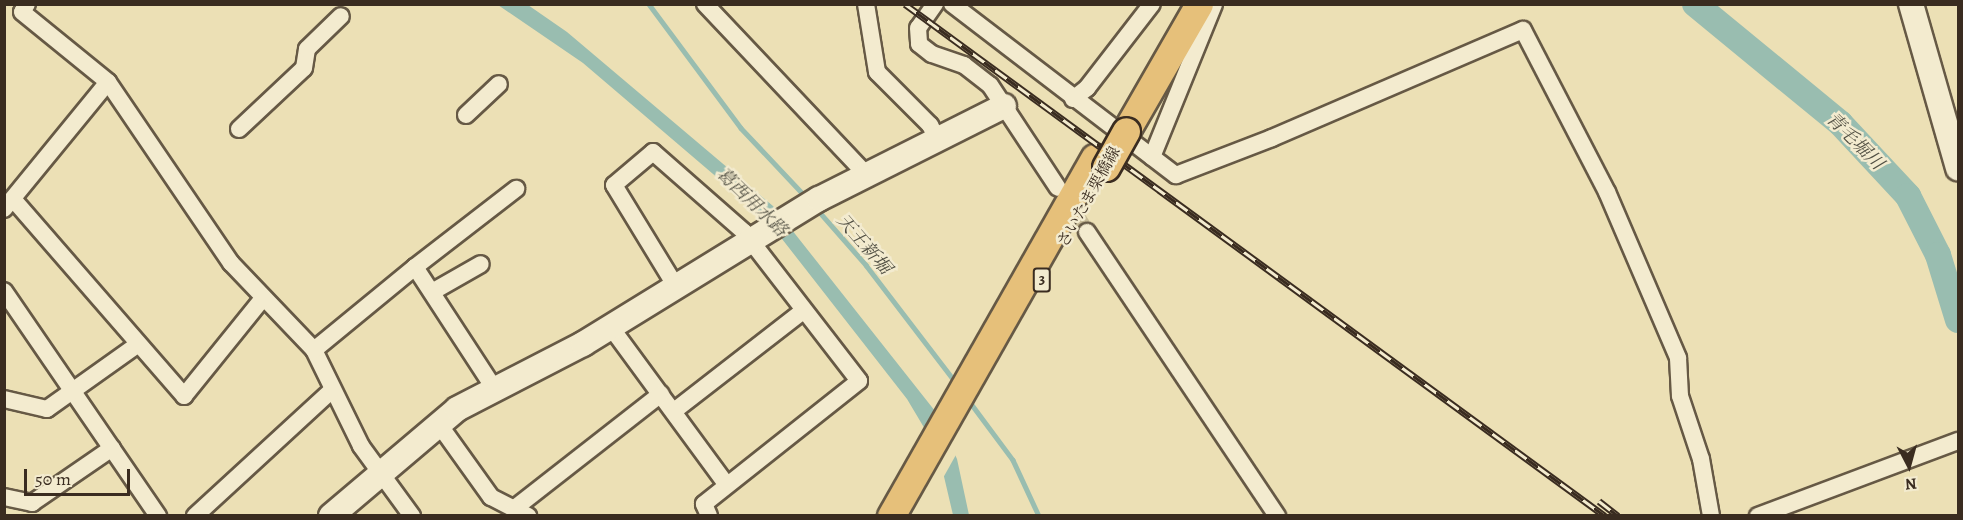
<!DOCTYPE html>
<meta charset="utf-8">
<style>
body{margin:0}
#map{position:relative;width:1963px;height:520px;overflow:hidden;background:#ece0b5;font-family:Alegreya,"Noto Serif JP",serif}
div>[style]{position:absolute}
.water>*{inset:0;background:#99bdb0}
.pier>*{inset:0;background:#ece0b5}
.stream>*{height:4.5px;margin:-2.25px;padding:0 2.25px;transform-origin:2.25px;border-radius:2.25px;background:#99bdb0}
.river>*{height:26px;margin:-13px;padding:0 13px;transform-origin:13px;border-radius:13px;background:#99bdb0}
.street-tunnel>*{height:16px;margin-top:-8px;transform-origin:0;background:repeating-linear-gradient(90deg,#c8bc97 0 16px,transparent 0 24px)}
.roads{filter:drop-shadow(2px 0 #665945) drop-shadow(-2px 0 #665945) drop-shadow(0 2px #665945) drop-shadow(0 -2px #665945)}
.street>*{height:16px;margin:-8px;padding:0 8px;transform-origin:8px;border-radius:8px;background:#f3ebcf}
.secondary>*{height:24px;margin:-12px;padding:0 12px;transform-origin:12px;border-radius:12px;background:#f3ebcf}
.primary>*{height:27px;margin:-13.5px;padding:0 13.5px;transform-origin:13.5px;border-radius:13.5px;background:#e6c07a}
.rail>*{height:7px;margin-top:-3.5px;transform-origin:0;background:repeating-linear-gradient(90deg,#f3ebcf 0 14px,#3a2c20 0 28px);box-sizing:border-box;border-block:2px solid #3a2c20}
.bridges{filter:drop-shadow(2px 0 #3a2c20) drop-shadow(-2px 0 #3a2c20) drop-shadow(0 2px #3a2c20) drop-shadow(0 -2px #3a2c20)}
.primary-bridge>*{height:27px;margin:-13.5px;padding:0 13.5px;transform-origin:13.5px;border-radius:13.5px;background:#e6c07a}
span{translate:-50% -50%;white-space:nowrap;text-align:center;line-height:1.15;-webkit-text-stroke:5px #f3ebcf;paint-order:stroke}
.shield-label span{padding:2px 4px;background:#f3ebcf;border:2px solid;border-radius:4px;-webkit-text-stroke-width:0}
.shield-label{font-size:15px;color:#3a2c20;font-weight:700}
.street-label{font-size:16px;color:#3a2c20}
.water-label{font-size:18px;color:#525044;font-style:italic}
.frame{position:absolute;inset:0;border:6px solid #3a2c20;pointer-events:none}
.north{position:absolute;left:1879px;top:436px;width:60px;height:60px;-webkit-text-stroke:4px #f3ebcf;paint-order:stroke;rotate:174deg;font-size:16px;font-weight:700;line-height:24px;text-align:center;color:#3a2c20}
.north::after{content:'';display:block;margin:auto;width:21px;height:27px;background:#3a2c20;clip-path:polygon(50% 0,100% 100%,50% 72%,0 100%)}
.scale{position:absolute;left:24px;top:469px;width:106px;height:27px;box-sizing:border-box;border:3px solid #3a2c20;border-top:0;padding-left:8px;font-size:18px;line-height:21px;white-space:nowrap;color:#3a2c20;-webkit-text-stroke:4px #f3ebcf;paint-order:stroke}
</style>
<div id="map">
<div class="water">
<div style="clip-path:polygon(498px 5px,528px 5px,567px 32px,773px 206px,935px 411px,957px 459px,969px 515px,953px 515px,938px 451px,907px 399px,768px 221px,583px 63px)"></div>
</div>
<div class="pier">
<div style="clip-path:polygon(951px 433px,957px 453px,943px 478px,935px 453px)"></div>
</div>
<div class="stream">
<div style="left:649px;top:4px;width:154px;rotate:53.4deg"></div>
<div style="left:741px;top:128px;width:95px;rotate:46.7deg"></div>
<div style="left:816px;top:208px;width:76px;rotate:48.7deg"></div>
<div style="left:866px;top:265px;width:150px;rotate:52.6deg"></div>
<div style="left:967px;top:398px;width:77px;rotate:53.4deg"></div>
<div style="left:1013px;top:460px;width:62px;rotate:65.1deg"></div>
</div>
<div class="river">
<div style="left:1695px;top:4px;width:188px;rotate:39.4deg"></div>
<div style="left:1840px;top:123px;width:100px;rotate:47deg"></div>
<div style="left:1908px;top:196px;width:66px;rotate:63deg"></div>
<div style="left:1938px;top:255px;width:68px;rotate:72.9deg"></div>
</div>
<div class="street-tunnel">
<div style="left:1065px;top:198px;width:40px;rotate:57.1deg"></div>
</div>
<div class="roads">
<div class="street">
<div style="left:27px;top:4px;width:9px;rotate:122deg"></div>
<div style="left:22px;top:12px;width:111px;rotate:39.1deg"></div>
<div style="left:108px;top:82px;width:219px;rotate:55.8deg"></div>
<div style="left:231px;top:263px;width:120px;rotate:46.3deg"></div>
<div style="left:314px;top:350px;width:107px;rotate:63.9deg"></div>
<div style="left:361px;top:446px;width:87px;rotate:53.9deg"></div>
<div style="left:705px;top:4px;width:234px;rotate:46.6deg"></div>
<div style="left:866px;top:4px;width:69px;rotate:80.8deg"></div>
<div style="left:877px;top:72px;width:75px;rotate:45deg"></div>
<div style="left:930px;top:125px;width:16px;rotate:63deg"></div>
<div style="left:935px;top:4px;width:29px;rotate:125deg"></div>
<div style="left:918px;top:28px;width:16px;rotate:86deg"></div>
<div style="left:919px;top:44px;width:16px;rotate:38deg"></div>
<div style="left:932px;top:54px;width:34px;rotate:19deg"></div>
<div style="left:964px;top:65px;width:33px;rotate:38deg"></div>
<div style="left:990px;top:85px;width:123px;rotate:56.6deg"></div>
<div style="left:952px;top:4px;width:282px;rotate:37.4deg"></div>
<div style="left:1176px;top:175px;width:103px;rotate:-21.1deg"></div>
<div style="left:1272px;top:138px;width:273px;rotate:-23.3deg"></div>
<div style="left:1523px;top:30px;width:182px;rotate:62.6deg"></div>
<div style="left:1607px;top:192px;width:181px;rotate:66.8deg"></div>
<div style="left:1678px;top:358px;width:38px;rotate:87deg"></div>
<div style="left:1680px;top:396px;width:66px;rotate:71.6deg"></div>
<div style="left:1701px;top:459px;width:58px;rotate:80deg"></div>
<div style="left:1073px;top:99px;width:18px;rotate:-38deg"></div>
<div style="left:1087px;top:88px;width:106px;rotate:-52.3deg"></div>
<div style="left:466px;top:115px;width:45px;rotate:-43.2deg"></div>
<div style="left:239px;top:129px;width:89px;rotate:-43.2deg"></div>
<div style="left:304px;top:68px;width:19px;rotate:-81deg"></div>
<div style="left:307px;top:49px;width:47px;rotate:-44.1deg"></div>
<div style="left:1152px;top:157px;width:165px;rotate:-67.9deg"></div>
<div style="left:13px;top:199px;width:261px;rotate:49deg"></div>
<div style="left:184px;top:396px;width:126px;rotate:-51.1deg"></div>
<div style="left:4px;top:209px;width:164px;rotate:-50.7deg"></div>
<div style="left:1087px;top:232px;width:342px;rotate:56.2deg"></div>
<div style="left:415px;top:267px;width:128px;rotate:-37.7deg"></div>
<div style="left:675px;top:285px;width:117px;rotate:-121.4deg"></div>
<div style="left:614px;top:185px;width:51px;rotate:-40.2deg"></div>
<div style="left:653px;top:152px;width:121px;rotate:41.3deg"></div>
<div style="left:744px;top:232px;width:188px;rotate:52.3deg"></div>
<div style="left:859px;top:381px;width:198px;rotate:141.6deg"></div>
<div style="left:704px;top:504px;width:13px;rotate:67deg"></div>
<div style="left:4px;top:291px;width:273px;rotate:55.6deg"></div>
<div style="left:432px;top:292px;width:56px;rotate:-29.7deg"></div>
<div style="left:610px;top:326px;width:197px;rotate:53.7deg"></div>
<div style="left:314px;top:350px;width:131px;rotate:-39.4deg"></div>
<div style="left:415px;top:267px;width:145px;rotate:56.9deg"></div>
<div style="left:4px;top:399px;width:44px;rotate:13.1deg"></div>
<div style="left:47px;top:409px;width:110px;rotate:-35.4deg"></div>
<div style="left:674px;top:411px;width:163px;rotate:-37.8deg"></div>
<div style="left:438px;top:423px;width:91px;rotate:54.4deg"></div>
<div style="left:491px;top:497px;width:42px;rotate:27.2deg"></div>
<div style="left:4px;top:497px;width:29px;rotate:12deg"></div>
<div style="left:32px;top:503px;width:97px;rotate:-34.5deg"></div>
<div style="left:515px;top:508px;width:185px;rotate:-38deg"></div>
<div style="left:195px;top:516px;width:186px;rotate:-42.6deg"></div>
<div style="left:1758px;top:516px;width:214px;rotate:-20.6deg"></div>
</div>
<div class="secondary">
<div style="left:1911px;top:4px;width:171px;rotate:74deg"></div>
<div style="left:331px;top:516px;width:165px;rotate:-40.3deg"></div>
<div style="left:457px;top:409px;width:142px;rotate:-27.3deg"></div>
<div style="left:583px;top:344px;width:277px;rotate:-31.6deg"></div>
<div style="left:819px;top:199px;width:207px;rotate:-26.7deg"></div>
</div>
<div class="primary">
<div style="left:1126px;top:131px;width:146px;rotate:-60.1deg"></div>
<div style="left:891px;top:516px;width:412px;rotate:-60.4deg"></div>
</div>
</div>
<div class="rail">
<div style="left:905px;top:4px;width:867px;rotate:36.18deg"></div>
<div style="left:1599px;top:501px;width:24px;rotate:38deg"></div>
</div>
<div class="bridges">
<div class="primary-bridge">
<div style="left:1106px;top:167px;width:41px;rotate:-60.9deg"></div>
</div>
</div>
<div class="shield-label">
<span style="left:1042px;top:280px">3</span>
</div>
<div class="street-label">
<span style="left:1089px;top:197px;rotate:-61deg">さいたま栗橋線</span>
</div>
<div class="water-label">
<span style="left:1855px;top:141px;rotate:45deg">青毛堀川</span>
<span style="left:752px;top:202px;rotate:44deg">葛西用水路</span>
<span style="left:864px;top:244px;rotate:49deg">天王新堀</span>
</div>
<div class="frame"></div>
<div class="north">N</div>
<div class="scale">50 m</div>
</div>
